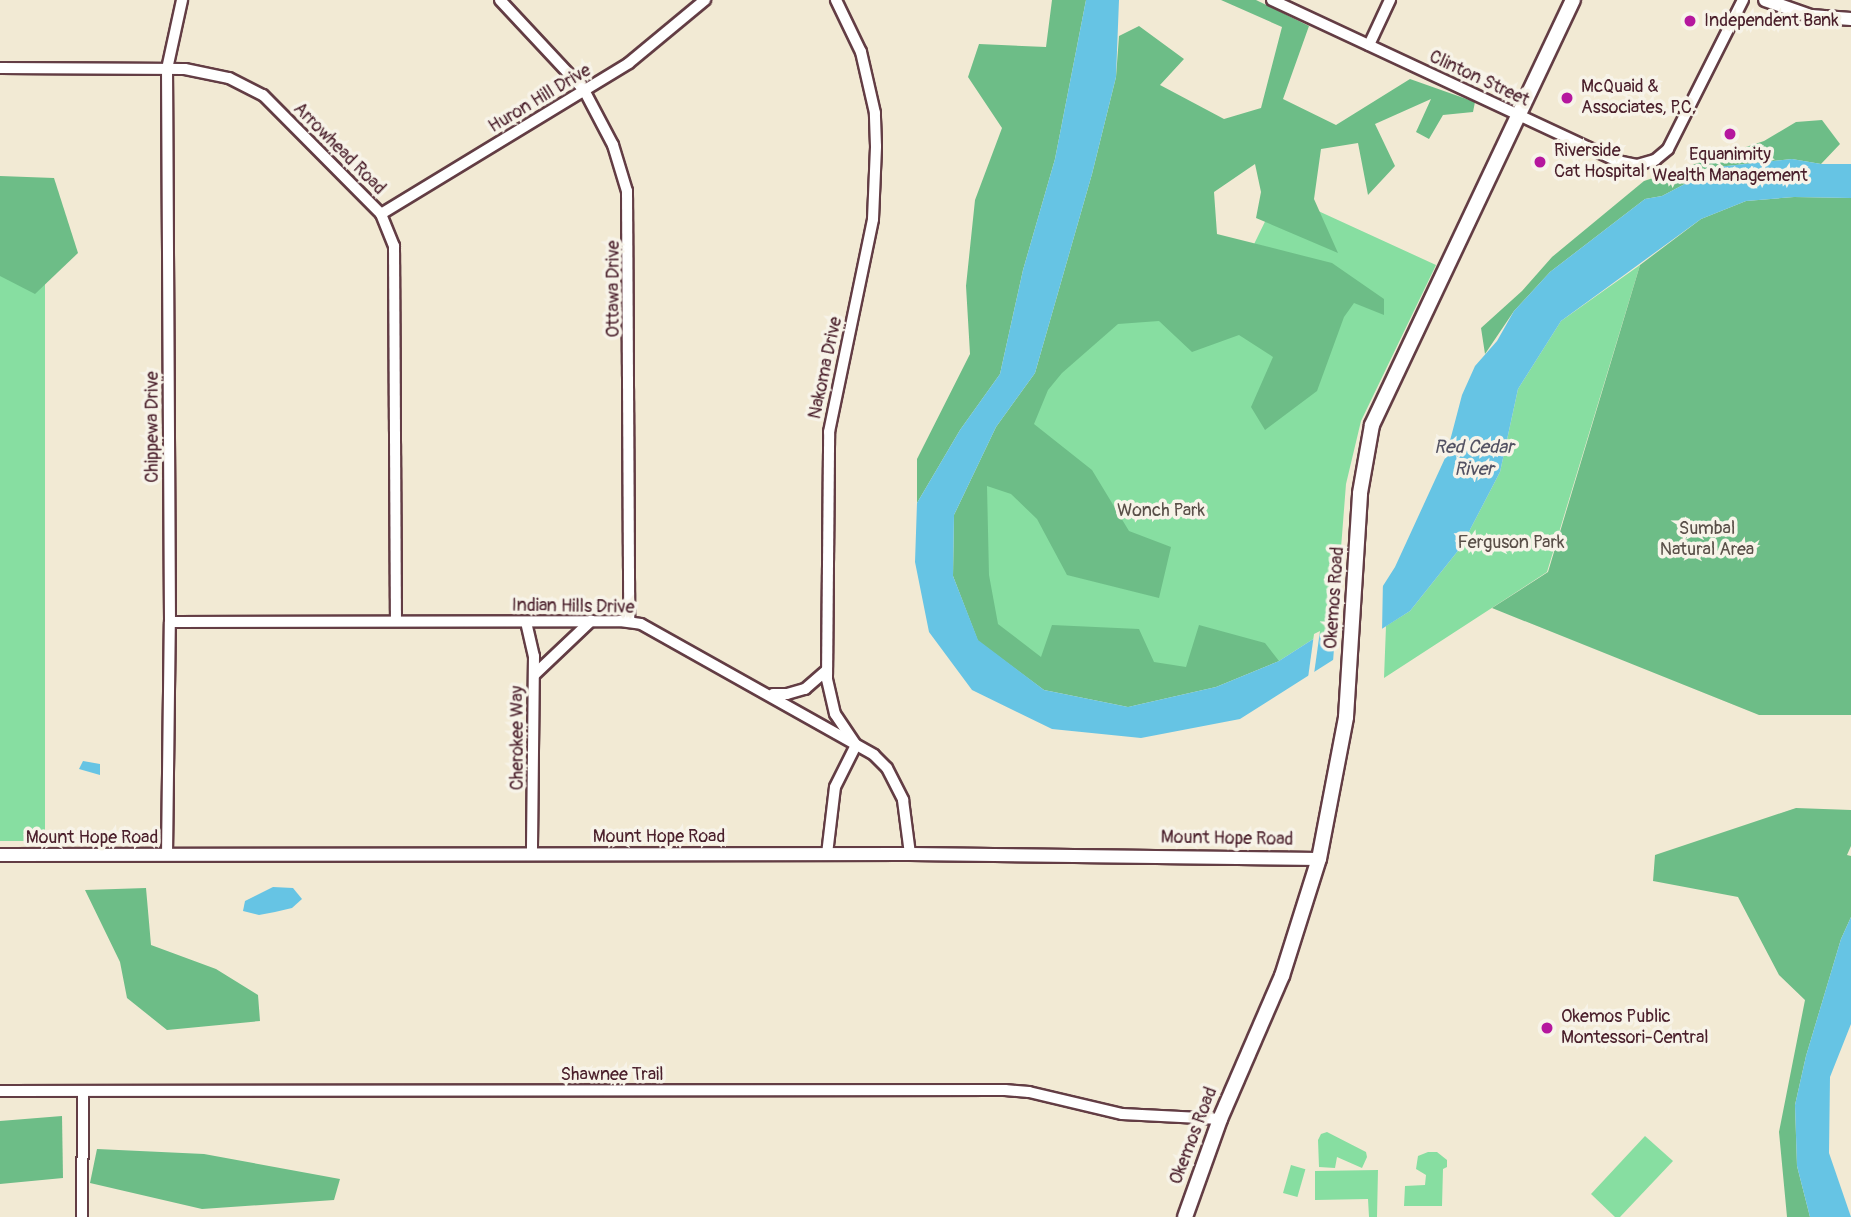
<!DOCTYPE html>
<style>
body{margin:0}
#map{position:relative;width:1851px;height:1217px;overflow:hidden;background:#f2ead4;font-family:Pangolin,sans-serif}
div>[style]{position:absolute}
.green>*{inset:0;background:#87dea1;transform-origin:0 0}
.forest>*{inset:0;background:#6dbd87}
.water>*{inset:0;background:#66c4e4}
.pier>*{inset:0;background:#f2ead4}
.roads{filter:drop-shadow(2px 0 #633d44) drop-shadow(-2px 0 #633d44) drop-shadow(0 2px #633d44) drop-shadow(0 -2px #633d44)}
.minor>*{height:10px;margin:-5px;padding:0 5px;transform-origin:5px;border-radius:5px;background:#fff}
.tertiary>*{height:12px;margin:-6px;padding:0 6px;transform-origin:6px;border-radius:6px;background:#fff}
.secondary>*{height:14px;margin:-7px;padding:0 7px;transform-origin:7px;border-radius:7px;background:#fff}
.dots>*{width:19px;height:19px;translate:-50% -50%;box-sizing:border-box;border:4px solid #f7f3e8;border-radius:50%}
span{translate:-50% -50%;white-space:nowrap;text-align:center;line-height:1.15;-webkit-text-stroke:7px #f7f3e8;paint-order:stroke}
.poi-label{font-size:18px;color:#4a1f2b}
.left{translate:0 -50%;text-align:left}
.street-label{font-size:18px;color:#4a1f2b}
.park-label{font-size:18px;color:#594f48}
.water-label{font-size:19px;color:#525162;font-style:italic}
</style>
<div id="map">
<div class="green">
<div style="left:0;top:180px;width:45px;height:661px"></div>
<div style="clip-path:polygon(1279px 193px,1436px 265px,1361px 421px,1346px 484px,1335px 625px,1279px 661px,1128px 707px,978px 641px,954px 515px,1167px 212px,1238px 277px)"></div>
<div style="clip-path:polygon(1640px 265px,1547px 572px,1384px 678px,1386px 626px,1410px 611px,1461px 547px,1500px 472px,1518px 389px,1561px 321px)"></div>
<div style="clip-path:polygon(1327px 1132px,1366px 1152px,1367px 1157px,1362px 1168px,1337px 1157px,1335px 1168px,1319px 1167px,1318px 1140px,1321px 1134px)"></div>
<div style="clip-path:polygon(1645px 1136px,1673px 1161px,1620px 1217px,1615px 1217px,1591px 1194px)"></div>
<div style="clip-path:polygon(1428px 1152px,1437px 1152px,1447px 1160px,1447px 1167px,1443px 1169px,1442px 1206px,1404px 1206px,1405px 1186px,1425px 1185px,1426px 1175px,1416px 1169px,1418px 1156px)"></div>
<div style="left:1291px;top:1165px;width:15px;height:29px;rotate:16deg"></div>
<div style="clip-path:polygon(1378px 1170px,1377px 1217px,1369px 1217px,1368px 1199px,1315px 1200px,1315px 1171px)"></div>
</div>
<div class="forest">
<div style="clip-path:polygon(1052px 0,1086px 0,1055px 159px,1023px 270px,1000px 374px,960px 430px,917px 503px,917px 459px,970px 354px,966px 286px,975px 200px,1002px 128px,968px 77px,979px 44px,1046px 47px)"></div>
<div style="clip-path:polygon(1221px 0,1256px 0,1309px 26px,1283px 99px,1336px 125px,1410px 79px,1475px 102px,1473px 112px,1443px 115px,1429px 139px,1416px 132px,1431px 99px,1375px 124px,1395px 166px,1368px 195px,1358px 143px,1321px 149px,1314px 199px,1338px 253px,1256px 218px,1261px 192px,1255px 164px,1214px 192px,1217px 234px,1332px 263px,1384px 299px,1384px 315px,1354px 303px,1344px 317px,1317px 391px,1265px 430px,1251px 407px,1273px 357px,1239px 335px,1192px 352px,1159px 321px,1118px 324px,1062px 373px,1048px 390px,1034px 424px,1092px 470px,1129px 531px,1171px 547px,1159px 598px,1067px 575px,1037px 519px,1011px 494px,987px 486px,989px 575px,998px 624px,1041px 657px,1052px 625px,1139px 629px,1154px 662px,1186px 667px,1199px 625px,1265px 643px,1279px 661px,1216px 687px,1128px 707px,1044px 690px,978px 641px,953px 576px,954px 515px,996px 427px,1035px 373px,1092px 174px,1116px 77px,1119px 36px,1139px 26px,1184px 59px,1160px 85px,1224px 119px,1261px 108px,1282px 27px)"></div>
<div style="clip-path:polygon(1822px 120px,1840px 144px,1821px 164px,1792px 159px,1717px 167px,1662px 196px,1645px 199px,1550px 272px,1514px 311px,1485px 354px,1481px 328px,1522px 291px,1552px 257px,1644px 181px,1764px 141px,1796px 122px)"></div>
<div style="clip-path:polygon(0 176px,54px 178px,78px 253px,35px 294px,0 276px)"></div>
<div style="clip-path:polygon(1794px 197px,1851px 198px,1851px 715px,1759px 715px,1492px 608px,1548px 572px,1640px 265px,1701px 219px,1746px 201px)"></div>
<div style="clip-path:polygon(1796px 808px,1851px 810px,1851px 846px,1847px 855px,1851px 856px,1851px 917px,1841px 939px,1806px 1056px,1795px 1105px,1797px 1166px,1810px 1217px,1787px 1217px,1779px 1132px,1805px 1000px,1779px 975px,1738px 897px,1653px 881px,1655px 855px)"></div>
<div style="clip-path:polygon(146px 888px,151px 945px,216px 969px,258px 995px,260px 1021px,167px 1030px,127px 998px,120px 962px,85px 890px)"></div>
<div style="clip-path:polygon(62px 1116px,63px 1178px,0 1184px,0 1121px)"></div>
<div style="clip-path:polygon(97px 1149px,204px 1154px,340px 1179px,334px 1200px,202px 1209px,90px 1183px)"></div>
</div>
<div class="water">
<div style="clip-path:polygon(1086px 0,1119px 0,1116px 77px,1092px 174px,1035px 373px,996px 427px,954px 515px,953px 576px,978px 640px,1044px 690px,1128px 707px,1216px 687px,1279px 661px,1374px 600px,1395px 567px,1446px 456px,1462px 395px,1475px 366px,1497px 341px,1514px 311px,1550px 272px,1645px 199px,1662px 196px,1717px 167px,1792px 159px,1821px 164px,1851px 164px,1851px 198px,1794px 197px,1746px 201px,1701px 219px,1561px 321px,1518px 389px,1500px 472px,1461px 547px,1410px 611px,1240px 719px,1141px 738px,1052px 729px,972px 690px,929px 632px,915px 562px,917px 503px,960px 430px,1000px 374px,1023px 270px,1055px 159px)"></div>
<div style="clip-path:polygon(83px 761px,100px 764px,100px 775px,79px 769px)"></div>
<div style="clip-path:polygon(273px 887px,293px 888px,302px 899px,292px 908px,275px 912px,259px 915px,243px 911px,245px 901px)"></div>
<div style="clip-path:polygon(1851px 917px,1851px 1024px,1830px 1077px,1829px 1153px,1851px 1217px,1810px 1217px,1797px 1166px,1795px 1105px,1806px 1056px,1841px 939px)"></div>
</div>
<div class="pier">
<div style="clip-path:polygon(1383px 579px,1382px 633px,1333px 662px,1336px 620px,1372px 597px)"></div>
<div style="clip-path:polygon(1320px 631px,1314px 674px,1308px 678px,1314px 634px)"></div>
</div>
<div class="roads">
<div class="minor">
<div style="left:500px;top:0;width:123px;rotate:47deg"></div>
<div style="left:584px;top:90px;width:62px;rotate:62.2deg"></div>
<div style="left:613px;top:145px;width:48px;rotate:73.1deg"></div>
<div style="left:627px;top:191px;width:430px;rotate:89.7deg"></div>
<div style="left:1272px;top:0;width:381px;rotate:25deg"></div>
<div style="left:1617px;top:161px;width:20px;rotate:11deg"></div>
<div style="left:1637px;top:165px;width:19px;rotate:-16deg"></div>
<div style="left:1655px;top:160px;width:17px;rotate:-40deg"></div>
<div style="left:1668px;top:149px;width:167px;rotate:-63.3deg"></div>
<div style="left:1369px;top:45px;width:50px;rotate:-65deg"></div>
<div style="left:0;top:68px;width:185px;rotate:0.3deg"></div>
<div style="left:185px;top:69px;width:45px;rotate:11.6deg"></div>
<div style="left:229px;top:78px;width:38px;rotate:27deg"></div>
<div style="left:263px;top:95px;width:168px;rotate:45.2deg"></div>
<div style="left:381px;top:214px;width:35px;rotate:68deg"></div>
<div style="left:394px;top:246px;width:375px;rotate:89.7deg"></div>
<div style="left:381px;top:214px;width:290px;rotate:-31.3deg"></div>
<div style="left:629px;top:63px;width:99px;rotate:-39.7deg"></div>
<div style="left:170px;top:622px;width:450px;rotate:-0.1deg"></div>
<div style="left:620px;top:621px;width:21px;rotate:8deg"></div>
<div style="left:641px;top:624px;width:267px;rotate:29.3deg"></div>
<div style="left:874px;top:755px;width:18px;rotate:45deg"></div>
<div style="left:887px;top:768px;width:36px;rotate:63deg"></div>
<div style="left:903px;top:800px;width:54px;rotate:82.6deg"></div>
<div style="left:526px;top:622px;width:35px;rotate:77deg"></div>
<div style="left:534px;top:656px;width:199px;rotate:90.6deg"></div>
<div style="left:534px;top:675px;width:79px;rotate:-43.5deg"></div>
<div style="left:773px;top:694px;width:14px"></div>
<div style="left:787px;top:694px;width:19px;rotate:-16deg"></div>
<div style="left:805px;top:689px;width:29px;rotate:-41deg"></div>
<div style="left:827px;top:854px;width:67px;rotate:-83.2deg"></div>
<div style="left:835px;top:787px;width:47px;rotate:-63.4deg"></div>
<div style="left:856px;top:745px;width:37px;rotate:-124deg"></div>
<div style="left:835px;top:714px;width:36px;rotate:-103deg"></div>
<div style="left:827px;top:679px;width:247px;rotate:-89.5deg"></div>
<div style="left:829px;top:432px;width:217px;rotate:-78.3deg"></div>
<div style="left:873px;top:219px;width:73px;rotate:-87.6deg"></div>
<div style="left:876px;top:146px;width:33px;rotate:-92deg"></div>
<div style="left:875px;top:113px;width:63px;rotate:-102.9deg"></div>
<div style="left:861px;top:52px;width:58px;rotate:-115.7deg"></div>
<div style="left:167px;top:855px;width:233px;rotate:-89.3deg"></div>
<div style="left:170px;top:622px;width:553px;rotate:-90.31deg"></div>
<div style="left:167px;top:69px;width:71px;rotate:-77.7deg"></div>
<div style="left:0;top:1091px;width:1005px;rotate:-0.06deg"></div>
<div style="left:1005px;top:1090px;width:24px;rotate:5deg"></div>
<div style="left:1029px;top:1092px;width:96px;rotate:13.3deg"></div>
<div style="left:1122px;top:1114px;width:98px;rotate:2.9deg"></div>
<div style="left:82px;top:1217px;width:125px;rotate:-89.5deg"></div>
</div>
<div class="tertiary">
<div style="left:1765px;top:0;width:49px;rotate:19.2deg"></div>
<div style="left:1811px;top:16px;width:40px;rotate:4.3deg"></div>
<div style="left:0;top:855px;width:910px;rotate:-0.06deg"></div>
<div style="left:910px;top:854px;width:409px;rotate:0.7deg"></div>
</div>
<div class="secondary">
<div style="left:1185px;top:1217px;width:104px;rotate:-70.3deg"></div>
<div style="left:1220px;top:1119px;width:156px;rotate:-66.6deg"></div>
<div style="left:1282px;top:976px;width:123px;rotate:-72.5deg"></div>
<div style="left:1319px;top:859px;width:145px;rotate:-79.2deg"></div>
<div style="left:1346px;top:717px;width:224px;rotate:-86.4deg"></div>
<div style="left:1360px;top:493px;width:69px;rotate:-80deg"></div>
<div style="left:1372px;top:425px;width:470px;rotate:-64.7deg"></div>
</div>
</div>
<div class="dots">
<div style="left:1690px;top:21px;background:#b5179e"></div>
<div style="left:1567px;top:98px;background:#b5179e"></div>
<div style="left:1730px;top:134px;background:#b5179e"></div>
<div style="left:1540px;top:162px;background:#b5179e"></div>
<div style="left:1547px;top:1028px;background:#b5179e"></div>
</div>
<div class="poi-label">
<span class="left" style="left:1704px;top:21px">Independent Bank</span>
<span class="left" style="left:1581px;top:98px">McQuaid &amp;<br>Associates, P.C.</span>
<span class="left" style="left:1554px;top:162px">Riverside<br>Cat Hospital</span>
<span style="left:1730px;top:166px">Equanimity<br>Wealth Management</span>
<span class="left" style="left:1561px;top:1028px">Okemos Public<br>Montessori-Central</span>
</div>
<div class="street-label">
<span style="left:1479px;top:79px;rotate:25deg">Clinton Street</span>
<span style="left:540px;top:99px;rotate:-31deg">Huron Hill Drive</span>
<span style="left:339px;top:149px;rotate:45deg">Arrowhead Road</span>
<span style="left:614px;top:289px;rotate:-90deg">Ottawa Drive</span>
<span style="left:826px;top:368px;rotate:-78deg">Nakoma Drive</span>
<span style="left:153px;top:427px;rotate:-90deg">Chippewa Drive</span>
<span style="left:1335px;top:598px;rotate:-86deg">Okemos Road</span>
<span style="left:573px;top:607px;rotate:1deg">Indian Hills Drive</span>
<span style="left:518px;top:738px;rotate:-90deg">Cherokee Way</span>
<span style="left:659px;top:837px">Mount Hope Road</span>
<span style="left:92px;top:838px">Mount Hope Road</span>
<span style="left:1227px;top:839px;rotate:1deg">Mount Hope Road</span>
<span style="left:612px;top:1075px">Shawnee Trail</span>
<span style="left:1194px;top:1136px;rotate:-69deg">Okemos Road</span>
</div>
<div class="park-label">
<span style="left:1161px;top:511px">Wonch Park</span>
<span style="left:1707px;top:540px">Sumbal<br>Natural Area</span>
<span style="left:1511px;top:543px">Ferguson Park</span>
</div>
<div class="water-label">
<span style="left:1474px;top:459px">Red Cedar<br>River</span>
</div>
</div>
